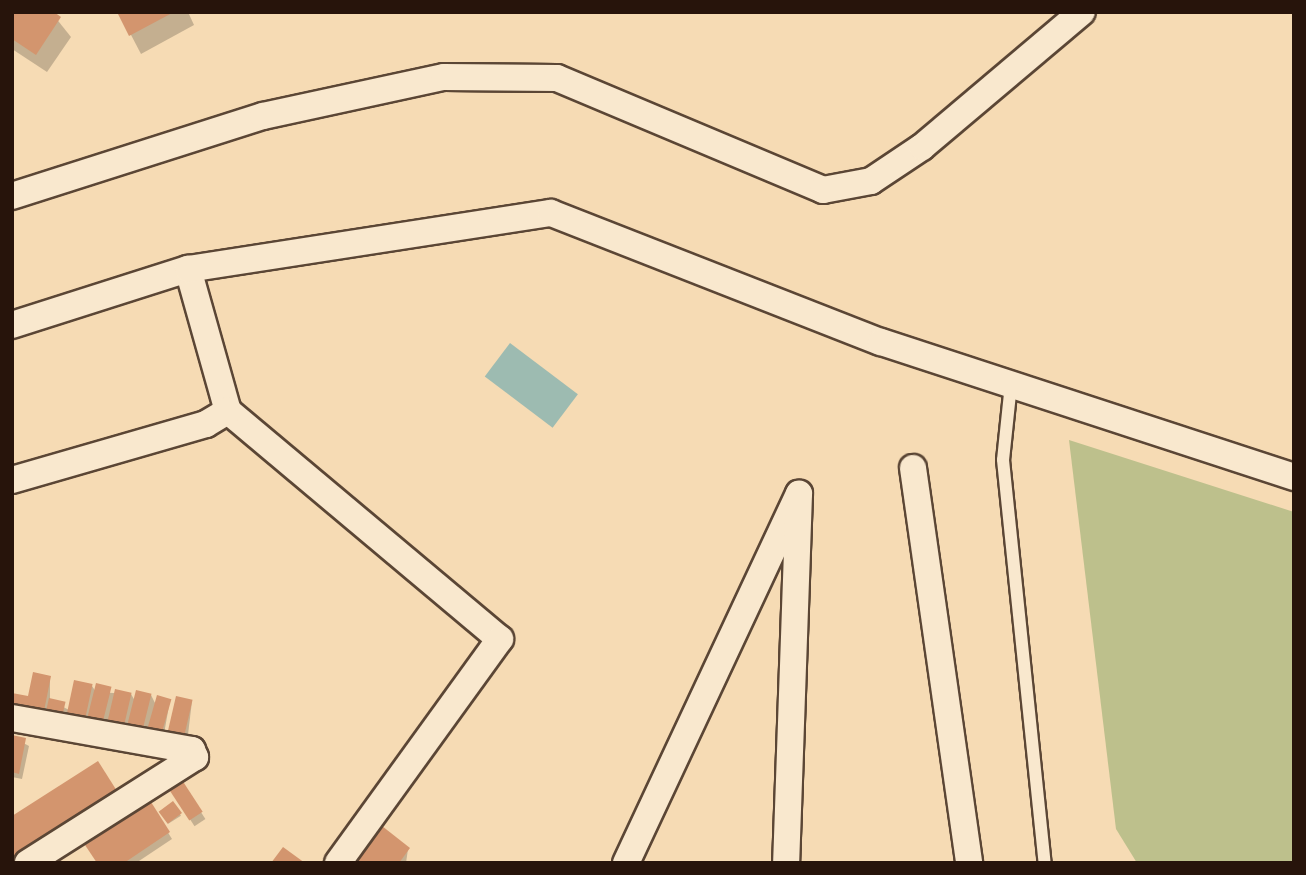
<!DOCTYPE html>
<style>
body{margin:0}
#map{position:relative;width:1306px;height:875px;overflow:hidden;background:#f6dbb4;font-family:"Libre Caslon Text",serif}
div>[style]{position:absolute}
.green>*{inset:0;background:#bdc08c}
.water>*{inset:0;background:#9dbbb1;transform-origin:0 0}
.shadow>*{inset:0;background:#0003;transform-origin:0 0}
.building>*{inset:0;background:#d3956e;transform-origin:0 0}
.roads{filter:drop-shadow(2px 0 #5b4635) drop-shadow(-2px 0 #5b4635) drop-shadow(0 2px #5b4635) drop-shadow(0 -2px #5b4635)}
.lane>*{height:12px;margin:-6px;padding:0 6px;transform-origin:6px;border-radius:6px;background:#f9e8ce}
.street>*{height:26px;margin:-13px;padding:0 13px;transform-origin:13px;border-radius:13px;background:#f9e8ce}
span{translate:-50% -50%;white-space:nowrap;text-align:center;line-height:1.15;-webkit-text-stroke:6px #f9e8ce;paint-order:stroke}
.frame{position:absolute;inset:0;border:14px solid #27140b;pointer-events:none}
</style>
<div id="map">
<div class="green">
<div style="clip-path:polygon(1069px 440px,1294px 512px,1294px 863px,1137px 863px,1116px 829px)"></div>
</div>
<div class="water">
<div style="left:510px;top:343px;width:85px;height:42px;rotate:37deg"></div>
</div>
<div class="shadow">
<div style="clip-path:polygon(12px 12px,51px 12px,71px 37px,47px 72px,12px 49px)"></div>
<div style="clip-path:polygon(119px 12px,188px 12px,194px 25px,141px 54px)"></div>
<div style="clip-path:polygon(50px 677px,50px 700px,69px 710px,92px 686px,96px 692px,131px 694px,135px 701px,151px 695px,156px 705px,170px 700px,164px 734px,149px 726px,147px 735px,129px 725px,127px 734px,12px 707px,12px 695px,28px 702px)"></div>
<div style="clip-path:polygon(192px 701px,187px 743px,172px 740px)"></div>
<div style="clip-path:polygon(12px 737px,29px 746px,22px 779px,12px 777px)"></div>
<div style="clip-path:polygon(98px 763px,18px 863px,12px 863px,12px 818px)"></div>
<div style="left:182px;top:783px;width:43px;height:13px;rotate:57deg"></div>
<div style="left:173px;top:803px;width:15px;height:15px;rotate:58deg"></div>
<div style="clip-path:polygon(151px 805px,172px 839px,136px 863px,98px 863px)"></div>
<div style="clip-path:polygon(408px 849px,406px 863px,356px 863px)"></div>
</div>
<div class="building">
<div style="clip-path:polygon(12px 12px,54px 12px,61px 17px,36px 55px,12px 39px)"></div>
<div style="clip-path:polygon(117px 12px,174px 12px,129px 36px)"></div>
<div style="clip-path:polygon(33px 672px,51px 676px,44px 711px,12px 705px,12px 693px,28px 696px)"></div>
<div style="left:74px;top:680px;width:19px;height:38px;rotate:12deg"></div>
<div style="left:96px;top:683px;width:16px;height:39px;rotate:14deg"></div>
<div style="left:115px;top:689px;width:17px;height:36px;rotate:13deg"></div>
<div style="left:136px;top:690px;width:16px;height:36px;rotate:14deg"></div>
<div style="left:157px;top:695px;width:15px;height:35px;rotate:16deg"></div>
<div style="left:176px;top:696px;width:17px;height:39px;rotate:13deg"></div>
<div style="left:49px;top:698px;width:17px;height:12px;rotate:13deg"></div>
<div style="clip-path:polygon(12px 735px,26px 738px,19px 774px,12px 772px)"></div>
<div style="clip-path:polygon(98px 761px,117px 791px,12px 858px,12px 816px)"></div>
<div style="left:182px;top:780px;width:38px;height:16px;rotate:57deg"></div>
<div style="left:173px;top:801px;width:15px;height:18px;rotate:53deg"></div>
<div style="clip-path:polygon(151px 802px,170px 832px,124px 863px,97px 863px,85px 845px)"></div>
<div style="clip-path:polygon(382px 826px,410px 848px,399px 863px,354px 863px)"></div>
<div style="clip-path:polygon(283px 847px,305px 863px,271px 863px)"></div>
</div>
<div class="roads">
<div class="lane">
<div style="left:1011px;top:384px;width:76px;rotate:96deg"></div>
<div style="left:1003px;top:460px;width:405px;rotate:84.1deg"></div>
</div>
<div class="street">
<div style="left:12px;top:196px;width:263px;rotate:-17.7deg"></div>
<div style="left:263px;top:116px;width:185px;rotate:-12.2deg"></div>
<div style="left:444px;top:77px;width:113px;rotate:0.5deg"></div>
<div style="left:557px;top:78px;width:289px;rotate:22.8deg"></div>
<div style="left:823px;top:190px;width:49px;rotate:-10.6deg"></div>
<div style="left:871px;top:181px;width:61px;rotate:-33.7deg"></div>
<div style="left:922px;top:147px;width:209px;rotate:-40.2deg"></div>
<div style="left:188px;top:269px;width:148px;rotate:74.3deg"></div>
<div style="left:228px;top:411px;width:355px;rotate:40deg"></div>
<div style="left:500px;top:639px;width:276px;rotate:125.9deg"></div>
<div style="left:12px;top:325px;width:185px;rotate:-17.7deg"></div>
<div style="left:188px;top:269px;width:367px;rotate:-8.8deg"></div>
<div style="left:551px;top:213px;width:354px;rotate:21.4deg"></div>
<div style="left:881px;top:342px;width:435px;rotate:18.1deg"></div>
<div style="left:913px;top:468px;width:399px;rotate:81.9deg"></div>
<div style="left:12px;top:480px;width:202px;rotate:-16.1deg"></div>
<div style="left:206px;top:424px;width:26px;rotate:-31deg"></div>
<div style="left:12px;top:718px;width:183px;rotate:10.1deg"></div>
<div style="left:192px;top:750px;width:8px;rotate:67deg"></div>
<div style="left:195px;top:757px;width:198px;rotate:147.6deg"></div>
<div style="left:626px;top:863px;width:408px;rotate:-64.9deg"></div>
<div style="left:799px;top:494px;width:369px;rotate:92deg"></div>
</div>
</div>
<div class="frame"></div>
</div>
